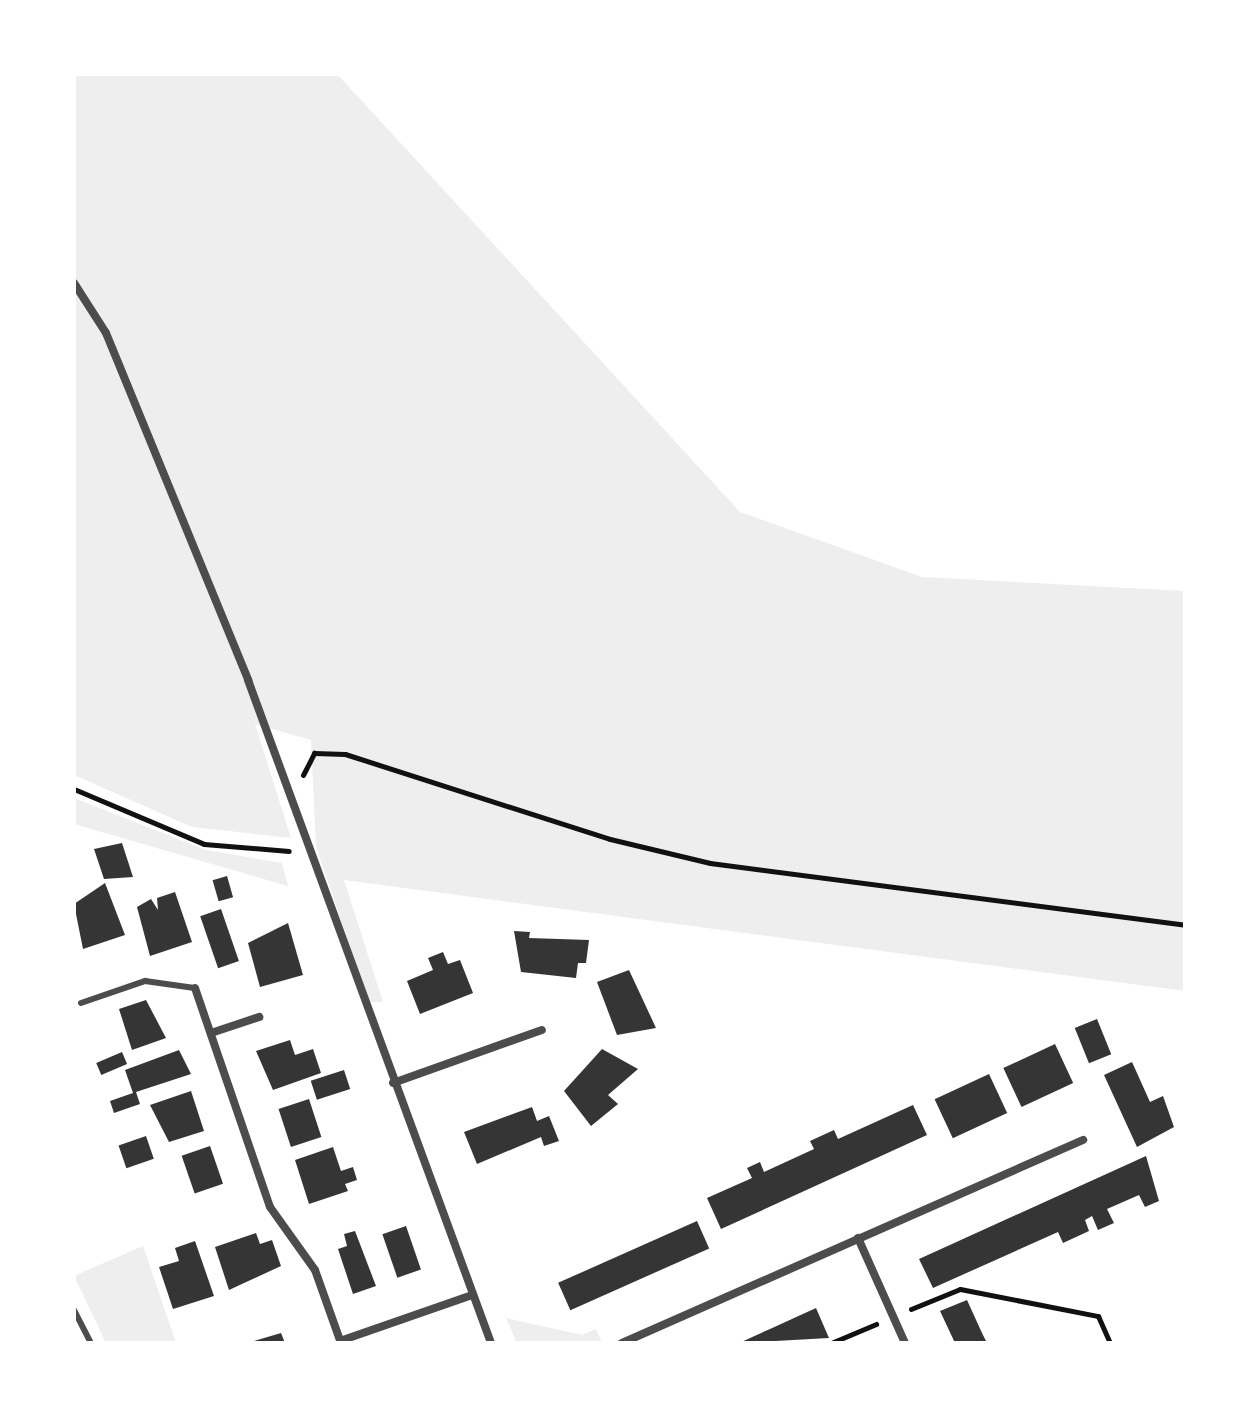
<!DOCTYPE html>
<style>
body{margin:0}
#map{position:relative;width:1259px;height:1417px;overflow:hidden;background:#fff;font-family:Karla,sans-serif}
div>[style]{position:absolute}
.green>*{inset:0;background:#eee}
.building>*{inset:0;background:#353535;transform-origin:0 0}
.path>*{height:5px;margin:-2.5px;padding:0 2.5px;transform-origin:2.5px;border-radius:2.5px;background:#111}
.service>*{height:6px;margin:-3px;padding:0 3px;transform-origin:3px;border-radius:3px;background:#4c4c4c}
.minor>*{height:8px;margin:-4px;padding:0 4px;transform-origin:4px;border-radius:4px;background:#4c4c4c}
span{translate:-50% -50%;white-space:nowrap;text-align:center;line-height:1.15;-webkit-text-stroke:6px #fff;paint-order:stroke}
.frame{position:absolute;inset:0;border:76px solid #fff;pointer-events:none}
</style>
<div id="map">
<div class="green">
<div style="clip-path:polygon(74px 74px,337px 74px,740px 512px,922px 577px,1185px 591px,1185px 991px,344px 880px,383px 1002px,369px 1002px,316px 847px,311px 740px,255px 724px,291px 838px,192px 827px,74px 775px)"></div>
<div style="clip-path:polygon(74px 798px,206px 850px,282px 863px,288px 886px,74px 824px)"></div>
<div style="clip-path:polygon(143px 1246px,176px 1343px,106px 1343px,74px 1276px)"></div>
<div style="clip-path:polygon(506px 1318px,582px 1335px,596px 1329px,602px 1343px,517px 1343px)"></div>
</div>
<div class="building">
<div style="clip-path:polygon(122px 843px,133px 877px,104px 879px,94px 849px)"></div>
<div style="left:227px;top:876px;width:22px;height:15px;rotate:74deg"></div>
<div style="clip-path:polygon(105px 883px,125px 935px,83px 949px,74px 904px)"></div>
<div style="clip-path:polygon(175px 892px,192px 942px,150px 956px,137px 907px,151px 899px,158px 910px,157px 898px)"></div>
<div style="left:221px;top:909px;width:55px;height:22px;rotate:71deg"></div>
<div style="clip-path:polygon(288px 923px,303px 975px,260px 987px,248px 943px)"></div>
<div style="clip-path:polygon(514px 931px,530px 932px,529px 938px,589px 940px,586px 963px,578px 963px,576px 978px,521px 972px)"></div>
<div style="clip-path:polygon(443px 952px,448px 964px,460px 960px,473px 993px,420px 1014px,407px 981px,433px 970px,428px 958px)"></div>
<div style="clip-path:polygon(629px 970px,656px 1028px,617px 1035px,597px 982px)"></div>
<div style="clip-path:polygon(146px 1000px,166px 1038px,132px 1050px,119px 1009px)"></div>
<div style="left:1097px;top:1019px;width:38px;height:24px;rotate:68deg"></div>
<div style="clip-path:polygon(290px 1040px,295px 1055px,313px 1049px,321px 1073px,273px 1090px,256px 1051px)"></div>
<div style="left:1055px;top:1044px;width:43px;height:57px;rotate:65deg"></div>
<div style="clip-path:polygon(602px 1049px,638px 1069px,608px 1095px,618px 1104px,591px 1126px,564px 1091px)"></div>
<div style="clip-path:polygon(179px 1050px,191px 1074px,136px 1092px,140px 1104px,114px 1113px,110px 1101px,133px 1093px,125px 1070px)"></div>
<div style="left:122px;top:1052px;width:13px;height:28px;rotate:67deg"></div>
<div style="clip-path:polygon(1132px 1062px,1150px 1102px,1163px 1096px,1174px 1127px,1137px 1147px,1104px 1075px)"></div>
<div style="left:344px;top:1070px;width:20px;height:35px;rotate:72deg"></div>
<div style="left:989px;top:1074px;width:43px;height:60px;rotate:65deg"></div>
<div style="clip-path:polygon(191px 1091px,204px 1131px,169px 1142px,150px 1105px)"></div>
<div style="left:309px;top:1099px;width:40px;height:32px;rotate:72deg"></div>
<div style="clip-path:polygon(913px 1105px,927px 1135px,721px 1229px,707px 1198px,752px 1178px,747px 1168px,760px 1162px,764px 1172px,814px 1149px,810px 1141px,834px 1130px,838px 1139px)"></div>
<div style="clip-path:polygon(532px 1107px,537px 1121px,549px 1116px,559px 1141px,544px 1146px,541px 1137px,477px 1164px,464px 1132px)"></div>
<div style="left:146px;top:1136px;width:24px;height:29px;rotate:71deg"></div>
<div style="left:210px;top:1146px;width:40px;height:30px;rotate:71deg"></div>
<div style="clip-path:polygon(333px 1147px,341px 1171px,353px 1167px,357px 1180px,345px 1184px,348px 1191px,309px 1204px,295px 1160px)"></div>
<div style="clip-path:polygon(1146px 1156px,1159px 1201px,1145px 1207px,1139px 1195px,1107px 1209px,1114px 1223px,1098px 1230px,1092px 1216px,1085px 1220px,1089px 1231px,1063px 1243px,1058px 1232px,933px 1288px,919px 1259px)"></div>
<div style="left:697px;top:1221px;width:30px;height:152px;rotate:66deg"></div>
<div style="left:406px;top:1226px;width:46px;height:25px;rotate:71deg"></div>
<div style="clip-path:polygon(355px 1231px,376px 1286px,353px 1294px,338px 1249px,347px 1246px,344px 1234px)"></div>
<div style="clip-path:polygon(256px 1233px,260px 1244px,272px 1240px,281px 1266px,229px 1290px,215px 1247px)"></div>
<div style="clip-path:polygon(195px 1241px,214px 1296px,173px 1309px,159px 1267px,179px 1261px,175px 1248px)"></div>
<div style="clip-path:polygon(967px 1300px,982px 1333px,987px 1343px,955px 1343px,940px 1311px)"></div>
<div style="clip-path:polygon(816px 1308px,829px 1338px,739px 1343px,770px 1329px)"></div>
<div style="clip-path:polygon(281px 1333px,285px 1343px,252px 1343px,251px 1342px)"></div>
</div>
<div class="path">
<div style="left:303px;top:775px;width:25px;rotate:-63deg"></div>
<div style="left:314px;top:753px;width:31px;rotate:2deg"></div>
<div style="left:345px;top:754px;width:278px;rotate:17.8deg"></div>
<div style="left:610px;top:839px;width:103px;rotate:13.5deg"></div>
<div style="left:710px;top:863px;width:479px;rotate:7.4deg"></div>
<div style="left:74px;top:789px;width:141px;rotate:22.9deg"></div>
<div style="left:204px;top:844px;width:85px;rotate:4.7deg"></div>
<div style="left:911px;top:1309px;width:53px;rotate:-22.2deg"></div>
<div style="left:960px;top:1289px;width:141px;rotate:11.1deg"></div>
<div style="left:1098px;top:1316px;width:30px;rotate:66deg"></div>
<div style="left:831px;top:1343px;width:49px;rotate:-22.9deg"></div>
</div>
<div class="service">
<div style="left:81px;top:1003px;width:68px;rotate:-19deg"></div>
<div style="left:145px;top:981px;width:50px;rotate:8deg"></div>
<div style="left:74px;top:1310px;width:37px;rotate:63deg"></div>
</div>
<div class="minor">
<div style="left:74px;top:283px;width:59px;rotate:57.4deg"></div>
<div style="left:106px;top:333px;width:375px;rotate:67.7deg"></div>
<div style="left:248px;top:680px;width:706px;rotate:69.87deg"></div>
<div style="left:195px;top:988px;width:231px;rotate:71.1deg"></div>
<div style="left:270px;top:1207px;width:77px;rotate:54.5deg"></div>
<div style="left:315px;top:1270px;width:77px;rotate:70.4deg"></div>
<div style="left:211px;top:1033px;width:51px;rotate:-18.4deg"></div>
<div style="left:393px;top:1083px;width:158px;rotate:-19.6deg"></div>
<div style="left:858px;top:1238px;width:115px;rotate:65.9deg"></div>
<div style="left:340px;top:1341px;width:140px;rotate:-19.2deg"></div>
<div style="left:622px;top:1343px;width:504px;rotate:-23.77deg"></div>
</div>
<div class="frame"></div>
</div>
